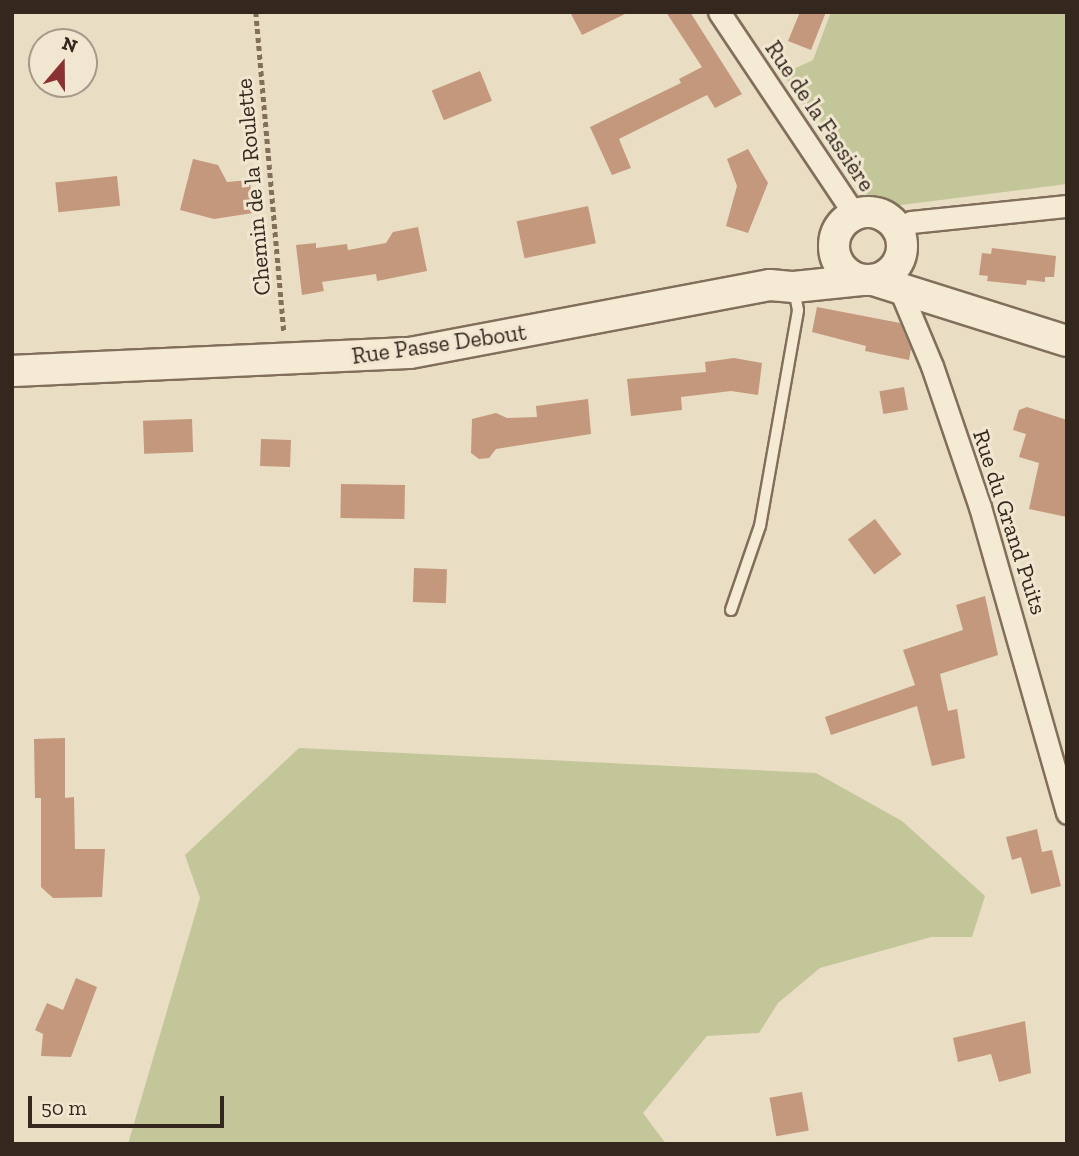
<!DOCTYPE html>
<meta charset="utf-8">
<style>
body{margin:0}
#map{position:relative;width:1079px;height:1156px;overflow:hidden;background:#e9ddc3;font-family:"Zilla Slab",serif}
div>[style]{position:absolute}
.green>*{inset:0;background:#c2c698}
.building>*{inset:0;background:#c4987c;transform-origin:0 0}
.path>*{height:4.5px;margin-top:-2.25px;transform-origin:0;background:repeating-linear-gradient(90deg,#816f5b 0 5px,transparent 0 8.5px)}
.roads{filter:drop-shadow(2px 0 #816f5b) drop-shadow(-2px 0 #816f5b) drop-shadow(0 2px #816f5b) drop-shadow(0 -2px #816f5b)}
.service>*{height:10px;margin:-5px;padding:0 5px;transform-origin:5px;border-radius:5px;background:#f5ebd5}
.minor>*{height:21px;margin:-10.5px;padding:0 10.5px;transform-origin:10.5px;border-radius:10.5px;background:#f5ebd5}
.secondary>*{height:30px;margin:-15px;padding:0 15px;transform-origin:15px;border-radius:15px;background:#f5ebd5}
.secondary>.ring{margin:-15px;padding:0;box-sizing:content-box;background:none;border:30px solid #f5ebd5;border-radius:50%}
span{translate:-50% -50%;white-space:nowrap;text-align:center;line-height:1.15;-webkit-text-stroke:6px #f1e7d1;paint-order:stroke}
.street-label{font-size:23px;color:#33271e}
.frame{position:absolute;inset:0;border:14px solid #33271e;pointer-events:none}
.north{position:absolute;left:28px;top:28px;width:70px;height:70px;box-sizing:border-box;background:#f1e7d1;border:2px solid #a59a89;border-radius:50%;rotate:20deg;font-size:19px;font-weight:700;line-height:28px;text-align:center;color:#33271e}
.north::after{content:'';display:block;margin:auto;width:24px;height:32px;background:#8a3134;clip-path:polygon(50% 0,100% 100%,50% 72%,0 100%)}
.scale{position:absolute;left:28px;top:1096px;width:196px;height:32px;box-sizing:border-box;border:4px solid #33271e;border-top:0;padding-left:9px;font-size:21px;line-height:24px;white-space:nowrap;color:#33271e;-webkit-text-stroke:5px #f1e7d1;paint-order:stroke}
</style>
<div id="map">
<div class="green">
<div style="clip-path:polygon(831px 12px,1067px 12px,1067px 184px,893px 206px,863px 193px,783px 74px,813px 60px)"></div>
<div style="clip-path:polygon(299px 748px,816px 773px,902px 821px,985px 896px,972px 937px,931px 937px,820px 968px,778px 1003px,759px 1033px,707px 1036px,643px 1113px,666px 1144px,128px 1144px,200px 898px,185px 855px)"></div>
</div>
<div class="building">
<div style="clip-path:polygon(570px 12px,629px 12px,582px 35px)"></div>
<div style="clip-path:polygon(666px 12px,690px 12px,742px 94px,715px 108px,707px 95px,619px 139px,631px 168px,612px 175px,590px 127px,681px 83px,679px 79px,702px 67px)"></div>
<div style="clip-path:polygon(800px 12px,826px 12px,811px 50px,788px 41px)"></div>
<div style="left:480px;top:71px;width:32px;height:52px;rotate:68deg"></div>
<div style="clip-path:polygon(748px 149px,768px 183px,748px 233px,726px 226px,737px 186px,727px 159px)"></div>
<div style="clip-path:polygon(193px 159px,218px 165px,227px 182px,250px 180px,253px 213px,214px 219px,180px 210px)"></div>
<div style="left:117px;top:176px;width:30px;height:62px;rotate:84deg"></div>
<div style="left:588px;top:206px;width:38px;height:73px;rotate:78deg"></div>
<div style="clip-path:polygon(418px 227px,427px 271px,377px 281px,376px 274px,322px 282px,324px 291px,302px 295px,296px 245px,316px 243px,316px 248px,347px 244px,348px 250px,386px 243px,393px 232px)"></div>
<div style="clip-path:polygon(992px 248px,1056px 256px,1054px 277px,1045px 277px,1045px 282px,1027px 280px,1026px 285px,987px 281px,988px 276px,979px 275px,982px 253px,991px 254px)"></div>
<div style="clip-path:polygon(817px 307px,900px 323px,911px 349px,909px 360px,865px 351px,866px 346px,812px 332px)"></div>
<div style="clip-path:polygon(734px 358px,762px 363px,758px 395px,731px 391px,681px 397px,682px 410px,631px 416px,627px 379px,706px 372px,705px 362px)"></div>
<div style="left:904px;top:387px;width:23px;height:25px;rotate:80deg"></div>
<div style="clip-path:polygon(588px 399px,591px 434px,496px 449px,489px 458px,479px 459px,471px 453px,472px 419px,496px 413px,507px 418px,537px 417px,536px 406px)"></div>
<div style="clip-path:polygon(1027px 407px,1067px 420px,1067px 517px,1029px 509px,1039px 463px,1019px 457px,1026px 434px,1013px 430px,1019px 410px)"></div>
<div style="left:192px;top:419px;width:33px;height:49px;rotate:88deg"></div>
<div style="left:261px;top:439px;width:30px;height:27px;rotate:2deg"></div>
<div style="left:341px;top:484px;width:64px;height:34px;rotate:1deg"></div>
<div style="left:875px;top:519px;width:44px;height:34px;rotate:53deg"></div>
<div style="left:414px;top:568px;width:33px;height:34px;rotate:2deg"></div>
<div style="clip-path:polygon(985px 596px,998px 655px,940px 674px,948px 711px,957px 709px,965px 758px,932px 766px,917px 706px,831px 735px,825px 717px,915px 685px,903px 650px,963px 630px,956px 605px)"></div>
<div style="clip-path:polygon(65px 738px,65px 798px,74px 797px,75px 849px,105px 849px,102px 897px,53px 898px,41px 887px,41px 798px,35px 798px,34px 739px)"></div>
<div style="clip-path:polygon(1037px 829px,1042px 852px,1052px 850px,1061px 886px,1031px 894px,1021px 857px,1012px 860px,1006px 837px)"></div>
<div style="clip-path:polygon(76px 978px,97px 987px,71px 1057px,41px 1056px,43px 1034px,35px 1030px,47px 1003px,63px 1010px)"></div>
<div style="clip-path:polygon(1025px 1021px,1031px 1073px,999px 1082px,991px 1054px,958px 1062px,953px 1038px)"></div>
<div style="left:802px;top:1092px;width:39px;height:33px;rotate:80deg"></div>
</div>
<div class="path">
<div style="left:256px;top:12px;width:322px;rotate:85deg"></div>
</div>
<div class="roads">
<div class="service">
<div style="left:731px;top:610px;width:89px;rotate:-71deg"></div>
<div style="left:760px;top:526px;width:219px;rotate:-80deg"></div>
<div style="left:798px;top:310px;width:20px;rotate:-101deg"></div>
</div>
<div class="minor">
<div style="left:719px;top:12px;width:243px;rotate:56.2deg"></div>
<div style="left:898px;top:230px;width:15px;rotate:-32deg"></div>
<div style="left:911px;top:222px;width:157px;rotate:-5.9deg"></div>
<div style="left:901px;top:292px;width:80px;rotate:67.3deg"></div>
<div style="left:932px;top:366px;width:149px;rotate:71.2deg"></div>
<div style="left:980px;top:507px;width:318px;rotate:74.1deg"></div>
</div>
<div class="secondary">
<div class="ring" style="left:834px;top:212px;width:38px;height:38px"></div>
<div style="left:873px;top:280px;width:203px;rotate:17.5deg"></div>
<div style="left:12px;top:371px;width:398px;rotate:-2.6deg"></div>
<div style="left:410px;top:353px;width:366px;rotate:-10.7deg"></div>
<div style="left:770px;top:285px;width:24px;rotate:5deg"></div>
<div style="left:794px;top:287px;width:68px;rotate:-5.9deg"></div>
</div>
</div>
<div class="street-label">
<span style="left:820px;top:116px;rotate:56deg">Rue de la Fassière</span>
<span style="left:253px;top:187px;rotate:-95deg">Chemin de la Roulette</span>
<span style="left:439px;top:344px;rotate:-8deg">Rue Passe Debout</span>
<span style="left:1010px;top:522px;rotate:72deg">Rue du Grand Puits</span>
</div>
<div class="frame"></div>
<div class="north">N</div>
<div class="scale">50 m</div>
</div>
